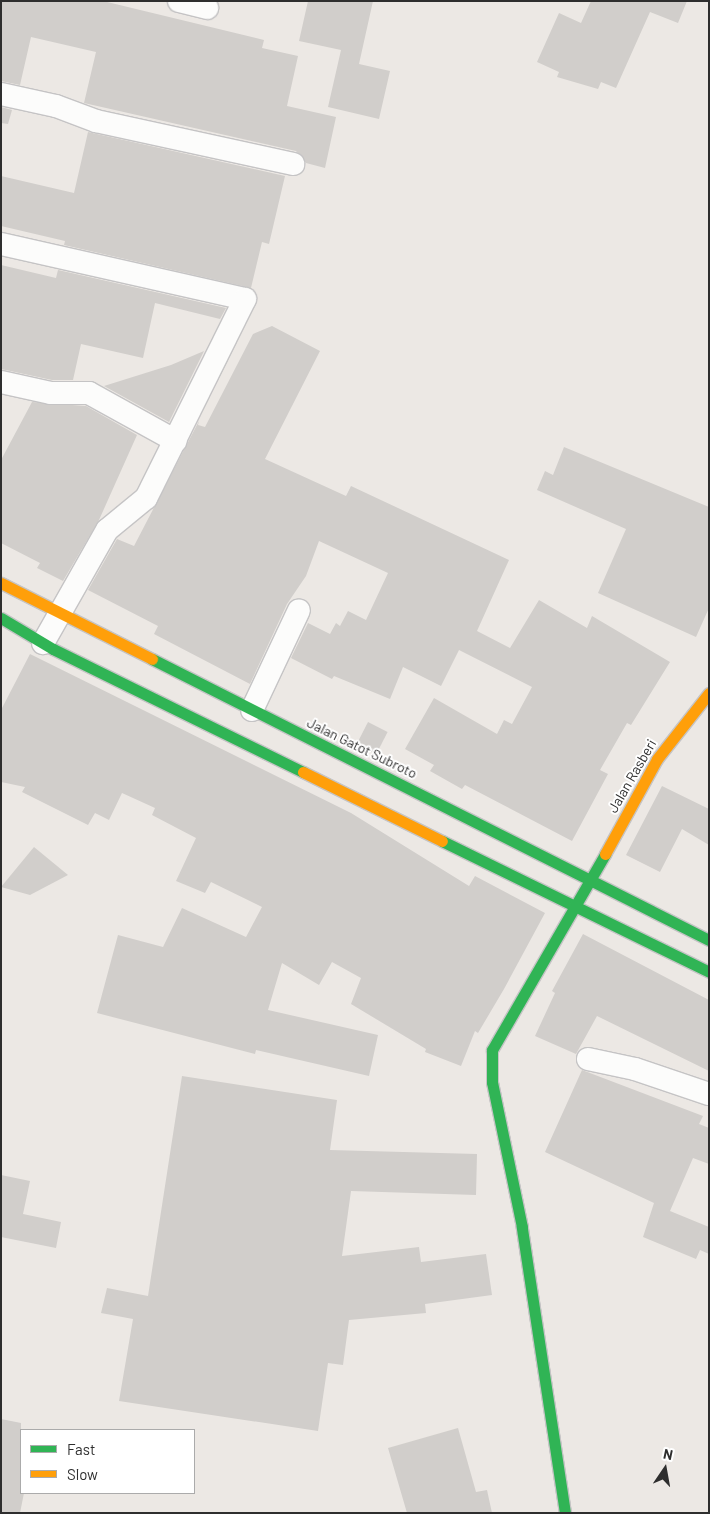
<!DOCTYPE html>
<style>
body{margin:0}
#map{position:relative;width:710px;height:1514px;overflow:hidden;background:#ece8e4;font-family:Barlow,sans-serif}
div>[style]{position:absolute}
.building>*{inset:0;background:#d1cecb;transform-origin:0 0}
.roads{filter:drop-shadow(1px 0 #c5c4c5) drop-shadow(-1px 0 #c5c4c5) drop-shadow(0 1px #c5c4c5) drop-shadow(0 -1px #c5c4c5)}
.street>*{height:22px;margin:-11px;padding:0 11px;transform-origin:11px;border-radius:11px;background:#fcfcfb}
.fast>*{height:11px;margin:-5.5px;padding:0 5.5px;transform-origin:5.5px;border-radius:5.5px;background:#30b455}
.slow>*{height:11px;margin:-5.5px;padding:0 5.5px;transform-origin:5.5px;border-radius:5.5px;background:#ff9f0a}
span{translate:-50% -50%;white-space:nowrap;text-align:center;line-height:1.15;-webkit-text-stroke:4px #fff;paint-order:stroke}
.street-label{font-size:14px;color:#2e2e2e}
.frame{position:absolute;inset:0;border:2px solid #2e2e2e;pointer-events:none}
.legend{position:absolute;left:20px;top:1429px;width:175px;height:65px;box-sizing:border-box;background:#fff;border:1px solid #ababab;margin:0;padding:6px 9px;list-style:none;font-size:15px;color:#2e2e2e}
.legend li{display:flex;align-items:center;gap:10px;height:25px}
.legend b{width:25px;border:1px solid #ababab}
.north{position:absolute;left:640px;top:1444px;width:50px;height:50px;-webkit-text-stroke:4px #fff;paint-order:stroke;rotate:12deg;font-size:14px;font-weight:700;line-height:20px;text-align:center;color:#2e2e2e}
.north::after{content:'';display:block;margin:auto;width:18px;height:22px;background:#2e2e2e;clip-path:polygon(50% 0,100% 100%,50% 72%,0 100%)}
</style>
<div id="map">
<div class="building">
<div style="clip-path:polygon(1px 1px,103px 1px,264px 40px,262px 48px,298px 56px,287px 106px,336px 117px,325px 168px,306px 163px,296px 151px,84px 103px,96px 52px,31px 37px,20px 85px,1px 81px)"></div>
<div style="clip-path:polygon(308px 1px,373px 1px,359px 64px,390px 71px,379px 119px,328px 107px,341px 50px,299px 41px)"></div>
<div style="clip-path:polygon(591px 1px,687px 1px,678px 23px,650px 12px,616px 88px,601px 82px,598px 89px,557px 77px,559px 72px,537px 62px,559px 13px,581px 23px)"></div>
<div style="clip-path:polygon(1px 107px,12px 110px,8px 124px,1px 123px)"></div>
<div style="clip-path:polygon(88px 132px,285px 176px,269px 244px,262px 242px,251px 288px,64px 245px,65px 241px,1px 226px,1px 176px,74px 193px)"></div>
<div style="clip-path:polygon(1px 265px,56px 278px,58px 270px,226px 308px,220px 319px,155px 303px,143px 358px,81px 344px,73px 380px,52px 380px,1px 369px)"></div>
<div style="clip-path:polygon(272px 326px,320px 351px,265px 459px,346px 496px,351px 486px,509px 560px,477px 631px,510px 648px,539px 600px,587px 628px,592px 616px,670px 662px,631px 725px,627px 723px,600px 770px,608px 774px,572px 841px,465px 785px,462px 789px,430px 771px,434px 765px,405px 749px,434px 698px,497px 734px,504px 720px,512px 724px,532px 687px,459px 650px,441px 686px,403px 667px,390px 699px,334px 676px,332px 679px,291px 658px,308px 623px,330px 634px,336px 623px,340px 626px,348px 611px,366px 620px,388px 573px,319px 541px,306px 576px,287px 604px,250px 684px,154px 634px,158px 626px,88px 590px,117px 539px,134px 546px,199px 421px,198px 425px,205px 427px,253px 334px)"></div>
<div style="clip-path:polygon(204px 351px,169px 422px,104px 386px,171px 365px)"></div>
<div style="clip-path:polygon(32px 402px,86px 406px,137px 435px,99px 520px,63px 581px,37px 568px,40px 563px,1px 543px,1px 460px)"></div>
<div style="clip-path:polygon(564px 447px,709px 507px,709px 608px,696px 637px,598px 593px,626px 529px,537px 490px,545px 471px,553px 475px)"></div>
<div style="clip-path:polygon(30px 654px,351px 813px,469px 886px,475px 876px,545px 913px,504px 989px,478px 1033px,475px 1031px,461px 1066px,425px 1052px,426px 1049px,351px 1004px,361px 978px,332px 962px,319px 985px,282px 963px,268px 1010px,378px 1035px,369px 1076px,256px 1050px,255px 1054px,97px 1013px,118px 935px,163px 947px,182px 908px,246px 937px,262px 907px,211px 882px,205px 893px,176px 881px,196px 838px,152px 815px,155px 808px,122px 793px,109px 820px,95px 813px,88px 825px,22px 792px,25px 787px,1px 782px,1px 710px)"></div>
<div style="left:368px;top:722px;width:22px;height:25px;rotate:27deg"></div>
<div style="clip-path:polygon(662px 786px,709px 809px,709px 845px,682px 829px,660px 872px,626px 855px)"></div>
<div style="clip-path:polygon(34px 847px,68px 875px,30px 895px,1px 887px)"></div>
<div style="clip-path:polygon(583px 934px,709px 1000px,709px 1071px,597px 1016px,576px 1054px,535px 1036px,555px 993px,552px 991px)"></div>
<div style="clip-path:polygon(582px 1070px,703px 1116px,699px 1124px,709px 1128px,709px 1164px,693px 1158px,670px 1211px,709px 1227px,709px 1254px,700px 1250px,696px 1259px,643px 1237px,654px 1203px,545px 1152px)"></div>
<div style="clip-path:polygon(182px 1076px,337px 1100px,330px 1150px,477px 1154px,476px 1195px,351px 1191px,342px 1256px,419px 1247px,421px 1262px,486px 1254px,492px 1295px,425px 1304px,426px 1313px,349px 1320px,343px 1365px,328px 1363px,318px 1431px,119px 1401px,133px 1319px,101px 1313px,107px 1288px,148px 1296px)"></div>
<div style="clip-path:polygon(1px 1175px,30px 1181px,23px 1214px,61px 1222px,56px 1248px,1px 1237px)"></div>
<div style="clip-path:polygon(1px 1419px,21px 1423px,21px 1493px,24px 1493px,20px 1513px,1px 1513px)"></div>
<div style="clip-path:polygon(458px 1428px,476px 1492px,487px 1490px,492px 1513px,407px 1513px,388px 1448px)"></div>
</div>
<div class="roads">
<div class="street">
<div style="left:179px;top:1px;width:29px;rotate:14deg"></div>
<div style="left:1px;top:94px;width:56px;rotate:12.3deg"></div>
<div style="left:56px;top:106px;width:43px;rotate:20.6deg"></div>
<div style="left:96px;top:121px;width:202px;rotate:12.3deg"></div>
<div style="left:1px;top:244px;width:250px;rotate:12.7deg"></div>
<div style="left:245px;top:299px;width:222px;rotate:116.4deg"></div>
<div style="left:146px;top:498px;width:50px;rotate:140.6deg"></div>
<div style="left:107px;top:530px;width:130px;rotate:119.5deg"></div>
<div style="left:1px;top:382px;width:51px;rotate:12.4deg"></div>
<div style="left:51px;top:393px;width:38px"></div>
<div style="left:89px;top:393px;width:99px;rotate:28.9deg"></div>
<div style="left:252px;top:710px;width:110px;rotate:-64.8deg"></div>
<div style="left:588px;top:1059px;width:48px;rotate:12deg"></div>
<div style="left:635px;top:1069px;width:78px;rotate:18.7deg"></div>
</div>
<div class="fast">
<div style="left:1px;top:618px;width:61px;rotate:30.8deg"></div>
<div style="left:53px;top:649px;width:279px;rotate:26.2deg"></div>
<div style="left:152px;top:659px;width:624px;rotate:26.77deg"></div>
<div style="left:442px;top:841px;width:297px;rotate:26.1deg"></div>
<div style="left:565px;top:1513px;width:289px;rotate:-98.6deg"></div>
<div style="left:522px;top:1227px;width:148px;rotate:-101.7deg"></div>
<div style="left:492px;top:1082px;width:32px;rotate:-90deg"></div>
<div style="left:492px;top:1050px;width:226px;rotate:-60deg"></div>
</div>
<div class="slow">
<div style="left:1px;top:583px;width:169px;rotate:26.7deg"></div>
<div style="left:303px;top:772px;width:155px;rotate:26.4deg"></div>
<div style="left:605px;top:854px;width:108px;rotate:-61.3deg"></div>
<div style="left:657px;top:759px;width:84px;rotate:-51.8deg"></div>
</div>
</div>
<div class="street-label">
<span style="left:362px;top:748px;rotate:26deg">Jalan Gatot Subroto</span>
<span style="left:632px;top:776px;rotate:-60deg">Jalan Rasberi</span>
</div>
<div class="frame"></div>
<ul class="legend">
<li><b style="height:6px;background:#30b455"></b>Fast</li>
<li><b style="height:6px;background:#ff9f0a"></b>Slow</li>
</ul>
<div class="north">N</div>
</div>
